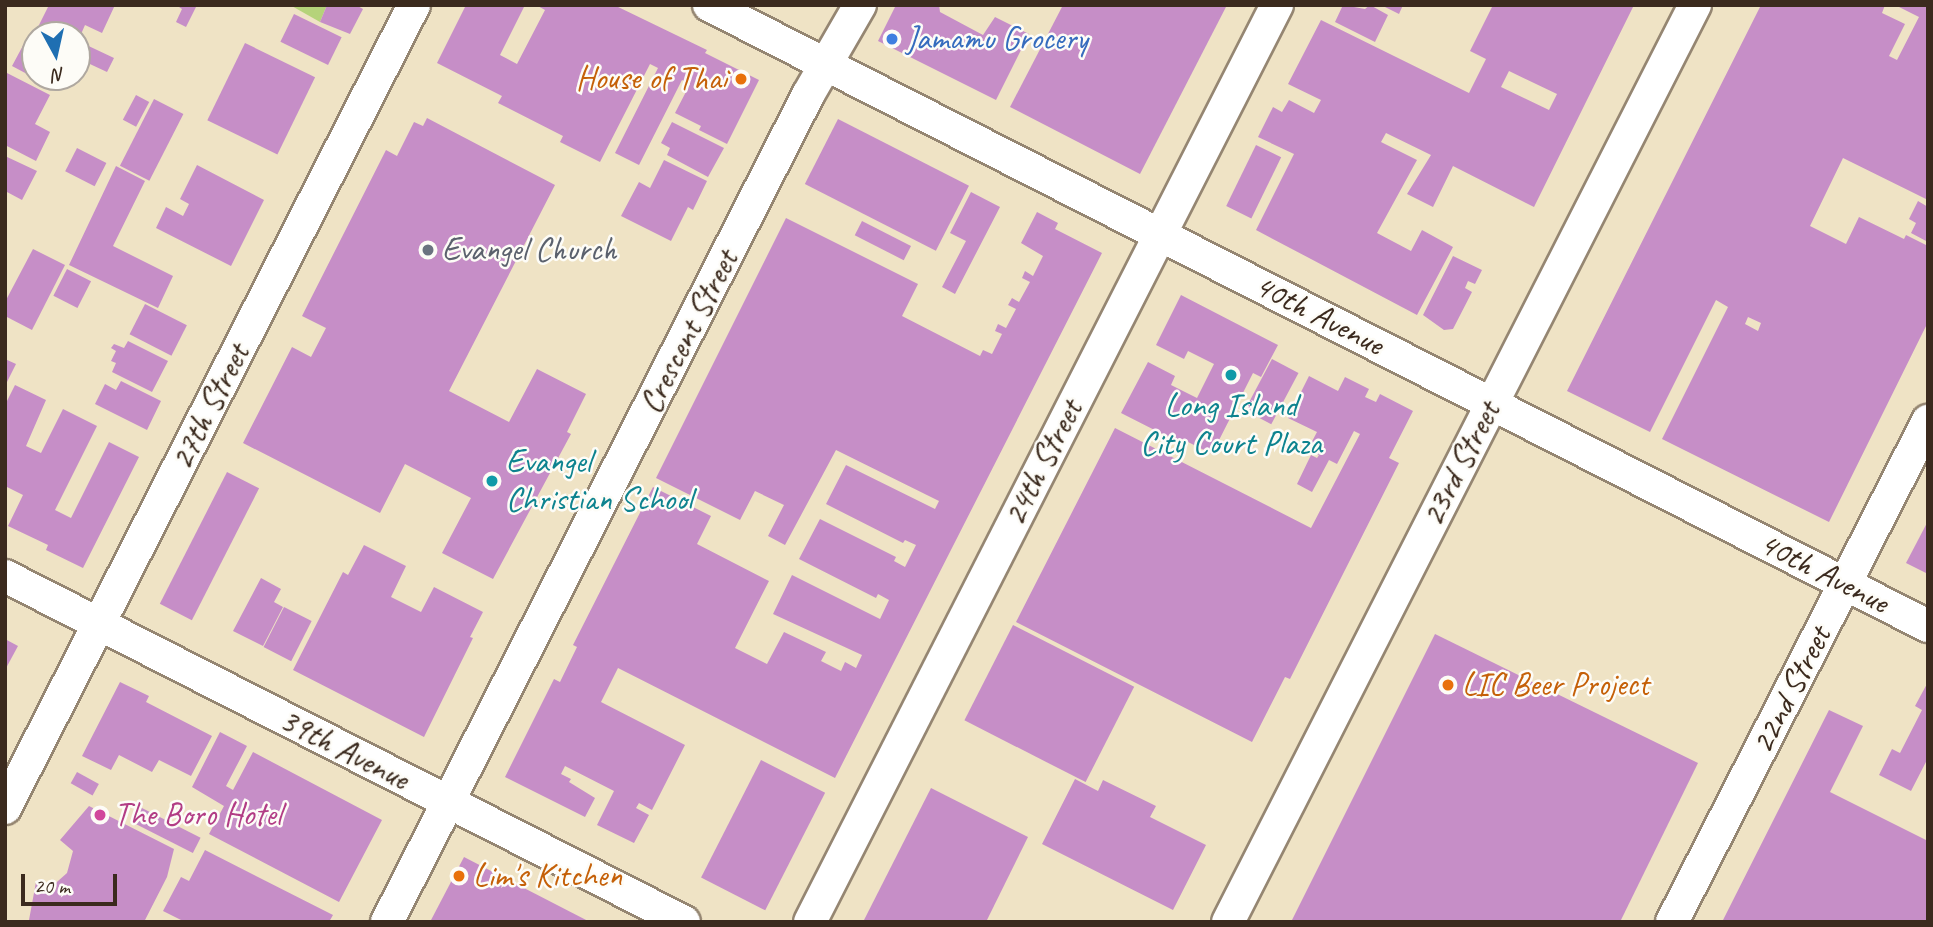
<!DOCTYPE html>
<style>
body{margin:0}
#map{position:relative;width:1933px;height:927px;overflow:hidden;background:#efe3c5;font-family:Caveat,sans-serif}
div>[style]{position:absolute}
.green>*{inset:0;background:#b5d37a}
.building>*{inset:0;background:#c68ec7;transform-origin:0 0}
.roads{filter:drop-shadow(2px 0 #958672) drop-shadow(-2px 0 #958672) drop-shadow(0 2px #958672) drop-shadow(0 -2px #958672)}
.minor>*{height:32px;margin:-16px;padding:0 16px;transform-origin:16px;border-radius:16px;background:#fff}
.dots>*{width:19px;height:19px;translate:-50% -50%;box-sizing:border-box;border:4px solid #fdfcf7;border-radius:50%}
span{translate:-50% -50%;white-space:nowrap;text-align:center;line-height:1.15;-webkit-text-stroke:5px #fdfcf7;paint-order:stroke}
.shop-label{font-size:33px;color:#366cbe}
.left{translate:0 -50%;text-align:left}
.food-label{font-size:33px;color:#c56008}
.right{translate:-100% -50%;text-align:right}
.worship-label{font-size:33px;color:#5b616d}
.street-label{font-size:33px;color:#3b2a1e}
.culture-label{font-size:33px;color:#0d838f}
.hotel-label{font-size:33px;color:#b23c85}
.frame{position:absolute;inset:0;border:7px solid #3b2a1e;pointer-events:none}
.north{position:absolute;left:21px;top:21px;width:70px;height:70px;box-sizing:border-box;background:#fdfcf7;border:2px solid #afa8a0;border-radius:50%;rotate:172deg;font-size:19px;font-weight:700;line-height:28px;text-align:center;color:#3b2a1e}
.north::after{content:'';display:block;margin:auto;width:24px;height:32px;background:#1f6fb2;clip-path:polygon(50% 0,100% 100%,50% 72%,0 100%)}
.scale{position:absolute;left:21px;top:874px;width:96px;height:32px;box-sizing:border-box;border:4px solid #3b2a1e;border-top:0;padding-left:9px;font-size:21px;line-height:24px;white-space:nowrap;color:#3b2a1e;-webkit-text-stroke:5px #fdfcf7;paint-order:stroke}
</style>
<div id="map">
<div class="green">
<div style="clip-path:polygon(290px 5px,327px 5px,320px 22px)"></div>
</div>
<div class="building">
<div style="clip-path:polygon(49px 5px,115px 5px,102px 33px,85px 25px,78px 41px,114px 58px,107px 72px,77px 58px,77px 35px,34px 35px)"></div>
<div style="clip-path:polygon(176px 5px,197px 5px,186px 27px,176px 22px,182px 9px)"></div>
<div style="clip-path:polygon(327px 5px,356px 5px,363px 9px,350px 34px,320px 22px)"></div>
<div style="clip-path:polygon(466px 5px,525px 5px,500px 55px,517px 64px,545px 10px,536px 5px,614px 5px,707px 50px,705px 53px,759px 80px,727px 144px,699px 130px,701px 126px,675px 113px,690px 84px,682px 80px,639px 165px,615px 153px,658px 68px,650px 64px,600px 162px,560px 142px,563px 136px,498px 103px,502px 96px,437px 63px)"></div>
<div style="clip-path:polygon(896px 5px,939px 5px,940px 12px,983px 35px,995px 17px,1029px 34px,996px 100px,878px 41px)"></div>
<div style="clip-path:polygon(1063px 5px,1227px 5px,1140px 174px,1010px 107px)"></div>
<div style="clip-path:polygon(1343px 5px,1365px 9px,1370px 5px,1388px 15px,1375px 42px,1335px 22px)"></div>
<div style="clip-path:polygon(1381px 5px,1403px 5px,1399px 14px)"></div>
<div style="clip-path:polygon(evenodd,1493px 5px,1634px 5px,1534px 207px,1453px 166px,1433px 207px,1407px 194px,1431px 155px,1386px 133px,1381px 142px,1417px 160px,1377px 233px,1411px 251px,1422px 230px,1453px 247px,1417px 315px,1256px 230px,1294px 154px,1258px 137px,1273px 107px,1282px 112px,1289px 100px,1314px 113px,1321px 100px,1288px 84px,1321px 20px,1469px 93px,1486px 59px,1470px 51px,1493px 5px,1509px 71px,1557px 94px,1549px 110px,1501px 87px,1509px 71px)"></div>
<div style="clip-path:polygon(evenodd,1761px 5px,1885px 5px,1882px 13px,1905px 24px,1889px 56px,1897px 60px,1919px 17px,1895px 5px,1928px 5px,1928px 200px,1843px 158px,1810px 226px,1846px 244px,1859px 217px,1904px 239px,1906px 235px,1928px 246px,1928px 322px,1829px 522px,1662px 439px,1728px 307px,1716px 300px,1650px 432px,1567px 391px,1761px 5px,1748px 317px,1761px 323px,1758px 331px,1745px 324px,1748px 317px)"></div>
<div style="left:294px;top:14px;width:53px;height:31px;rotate:26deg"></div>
<div style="clip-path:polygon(27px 38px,35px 42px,35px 77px,66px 77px,59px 91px,12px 66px)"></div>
<div style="left:245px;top:43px;width:78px;height:86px;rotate:26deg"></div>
<div style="clip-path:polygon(7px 73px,50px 95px,35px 124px,50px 132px,36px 161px,5px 145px)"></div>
<div style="left:136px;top:95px;width:15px;height:28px;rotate:28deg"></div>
<div style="left:154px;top:99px;width:33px;height:75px;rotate:27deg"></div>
<div style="clip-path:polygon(427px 118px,555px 185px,449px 391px,509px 422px,537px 369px,586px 394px,567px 432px,571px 434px,493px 579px,442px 553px,471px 498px,405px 464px,380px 513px,243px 443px,292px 347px,311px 357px,326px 328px,302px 316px,386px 150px,397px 156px,414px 122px,423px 126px)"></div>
<div style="left:838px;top:119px;width:147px;height:73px;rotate:27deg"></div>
<div style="clip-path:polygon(672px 122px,724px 148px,708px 177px,667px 155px,670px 148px,661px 143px)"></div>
<div style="left:1256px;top:145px;width:28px;height:68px;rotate:26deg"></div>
<div style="left:77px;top:148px;width:33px;height:26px;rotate:27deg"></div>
<div style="clip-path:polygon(5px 156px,37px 171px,22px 200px,7px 192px,5px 196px)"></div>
<div style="clip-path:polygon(664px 160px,707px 181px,693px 210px,688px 207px,671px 241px,621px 216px,639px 182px,650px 188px)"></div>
<div style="clip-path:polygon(197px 165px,264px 200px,231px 266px,156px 228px,166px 207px,183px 216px,189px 204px,180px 199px)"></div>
<div style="clip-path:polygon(116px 166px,145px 181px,113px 246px,173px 276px,158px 308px,69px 265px)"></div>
<div style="clip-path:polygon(971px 192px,1000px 207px,955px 294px,942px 287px,966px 241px,950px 233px)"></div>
<div style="clip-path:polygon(1918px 201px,1928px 207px,1928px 242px,1911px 233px,1916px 223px,1909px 219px)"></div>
<div style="clip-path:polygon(1037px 212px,1058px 223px,1055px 229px,1102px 253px,835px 778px,618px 668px,601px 702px,685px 745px,652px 810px,639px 803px,636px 808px,649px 815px,634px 843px,597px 825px,614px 791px,565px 766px,561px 774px,571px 779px,569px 782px,595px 798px,585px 817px,505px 777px,554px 679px,560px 682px,577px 647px,573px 645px,653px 487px,711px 516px,697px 544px,769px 581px,735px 648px,767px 664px,784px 632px,826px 652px,821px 661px,841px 671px,845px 662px,856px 668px,862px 655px,773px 614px,792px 575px,880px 619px,889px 600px,878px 594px,876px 598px,799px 559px,820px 519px,896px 557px,894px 561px,905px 567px,916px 545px,905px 540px,903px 543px,826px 504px,846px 465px,935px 509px,939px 501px,836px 450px,785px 545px,768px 536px,784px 505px,755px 491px,740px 520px,656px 478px,786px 218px,918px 284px,902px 316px,980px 356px,983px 350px,992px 354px,1002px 334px,995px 331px,998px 324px,1006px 328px,1016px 309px,1008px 305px,1012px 298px,1019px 302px,1030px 282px,1022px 278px,1025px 271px,1033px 276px,1043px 256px,1021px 243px)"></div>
<div style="left:862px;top:221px;width:55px;height:16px;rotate:27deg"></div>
<div style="clip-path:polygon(33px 249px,65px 265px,32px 330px,5px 316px,5px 302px)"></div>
<div style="clip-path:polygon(1453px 256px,1482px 270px,1475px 284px,1468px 281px,1465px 288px,1472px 292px,1453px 329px,1444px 330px,1423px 315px)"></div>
<div style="left:67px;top:269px;width:27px;height:30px;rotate:27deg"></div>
<div style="clip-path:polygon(1181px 295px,1278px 345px,1261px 377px,1253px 373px,1212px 454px,1188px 442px,1186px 446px,1121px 413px,1148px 362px,1175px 376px,1171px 385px,1197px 398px,1214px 364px,1188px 351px,1184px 359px,1156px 345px)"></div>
<div style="left:145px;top:304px;width:47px;height:34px;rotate:27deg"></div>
<div style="clip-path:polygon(128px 341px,168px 361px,152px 392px,112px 372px,116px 363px,111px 361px,116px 351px,111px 348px,114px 344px,124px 348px)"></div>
<div style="clip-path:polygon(5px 359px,16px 364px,5px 386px)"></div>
<div style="left:1272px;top:359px;width:30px;height:58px;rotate:28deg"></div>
<div style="clip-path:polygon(1309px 376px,1338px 391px,1345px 377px,1369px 389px,1365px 397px,1376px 402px,1380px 394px,1413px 411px,1389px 458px,1399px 463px,1290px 679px,1285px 677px,1252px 742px,1016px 622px,1115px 428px,1311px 528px,1360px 434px,1354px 431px,1337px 464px,1329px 460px,1312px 492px,1297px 484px,1311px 455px,1317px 458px,1319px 455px,1308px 449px,1317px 432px,1288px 418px)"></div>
<div style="clip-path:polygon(121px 381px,161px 401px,147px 430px,95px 404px,105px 384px,116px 390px)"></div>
<div style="clip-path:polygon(15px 385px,46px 400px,26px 446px,41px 453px,63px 409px,97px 426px,55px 510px,71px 518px,109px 442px,139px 457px,83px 568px,46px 550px,48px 545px,8px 526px,23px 495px,5px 486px,5px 405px)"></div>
<div style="left:227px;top:472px;width:36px;height:148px;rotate:27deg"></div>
<div style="clip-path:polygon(1928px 521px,1928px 574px,1906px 563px)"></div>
<div style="clip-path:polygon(364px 545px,406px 566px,391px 597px,421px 612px,434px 587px,483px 612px,470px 637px,473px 638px,424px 737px,293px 670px,343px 572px,348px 575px)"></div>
<div style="clip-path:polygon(261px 578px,281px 589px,274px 602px,283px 607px,263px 646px,233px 631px)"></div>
<div style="left:284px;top:607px;width:31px;height:45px;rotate:27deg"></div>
<div style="left:1013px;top:625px;width:136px;height:107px;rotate:27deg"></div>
<div style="clip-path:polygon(1435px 634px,1698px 763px,1620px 922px,1291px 922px)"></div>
<div style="clip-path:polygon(5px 639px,18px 646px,5px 670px)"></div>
<div style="clip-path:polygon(120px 682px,149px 696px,146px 702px,212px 736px,191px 776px,159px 760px,152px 772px,119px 755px,111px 770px,82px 756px)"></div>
<div style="clip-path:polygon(1928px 682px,1928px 758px,1911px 791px,1879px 775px,1892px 749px,1900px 753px,1922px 710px,1915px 706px)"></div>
<div style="clip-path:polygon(1829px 710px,1863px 726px,1830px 792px,1928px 841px,1928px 922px,1722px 922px)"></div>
<div style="clip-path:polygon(220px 732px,247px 746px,226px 786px,233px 790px,253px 752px,382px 820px,339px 902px,209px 834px,224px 806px,192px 787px)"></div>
<div style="left:761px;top:760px;width:72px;height:132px;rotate:27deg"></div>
<div style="left:77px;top:772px;width:25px;height:13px;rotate:29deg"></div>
<div style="clip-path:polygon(1075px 779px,1098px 791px,1103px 780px,1156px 806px,1150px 817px,1206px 845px,1173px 910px,1042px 844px)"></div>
<div style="clip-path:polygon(931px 788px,1028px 837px,986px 922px,863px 922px)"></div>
<div style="clip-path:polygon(89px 806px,174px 849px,167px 877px,144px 922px,31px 922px,29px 920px,36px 882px,49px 889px,67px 873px,73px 851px,60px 840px)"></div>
<div style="left:140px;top:807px;width:68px;height:17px;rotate:27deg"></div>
<div style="clip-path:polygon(205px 850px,333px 915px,329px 922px,185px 922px,163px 911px,181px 877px,189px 881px)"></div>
<div style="clip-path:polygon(464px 857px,590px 922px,430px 922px)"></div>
</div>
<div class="roads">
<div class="minor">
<div style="left:709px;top:5px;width:1368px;rotate:27deg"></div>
<div style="left:5px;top:576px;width:762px;rotate:27deg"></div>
<div style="left:5px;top:808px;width:901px;rotate:-63.01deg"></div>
<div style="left:387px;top:922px;width:928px;rotate:-63.02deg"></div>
<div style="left:808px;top:95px;width:104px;rotate:-60deg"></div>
<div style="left:810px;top:922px;width:1029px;rotate:-63.01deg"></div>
<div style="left:1228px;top:922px;width:1029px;rotate:-63.01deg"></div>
<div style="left:1672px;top:922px;width:563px;rotate:-62.93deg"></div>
</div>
</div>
<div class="dots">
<div style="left:892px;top:39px;background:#3f7fe0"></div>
<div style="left:741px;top:79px;background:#e8710a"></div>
<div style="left:428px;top:250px;background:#6b7280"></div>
<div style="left:1231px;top:375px;background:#0f9aa8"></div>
<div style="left:492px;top:481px;background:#0f9aa8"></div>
<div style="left:1448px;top:685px;background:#e8710a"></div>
<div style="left:100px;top:815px;background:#d1479c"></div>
<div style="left:459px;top:876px;background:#e8710a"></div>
</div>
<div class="shop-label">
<span class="left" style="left:906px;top:39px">Jamamu Grocery</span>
</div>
<div class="food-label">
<span class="right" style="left:727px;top:79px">House of Thai</span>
<span class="left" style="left:1462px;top:685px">LIC Beer Project</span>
<span class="left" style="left:473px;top:876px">Lim's Kitchen</span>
</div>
<div class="worship-label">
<span class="left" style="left:442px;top:250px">Evangel Church</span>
</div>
<div class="street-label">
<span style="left:1319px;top:315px;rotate:27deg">40th Avenue</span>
<span style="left:689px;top:332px;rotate:-63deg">Crescent Street</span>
<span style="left:210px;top:407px;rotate:-63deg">27th Street</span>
<span style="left:1043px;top:463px;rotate:-63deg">24th Street</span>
<span style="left:1461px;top:464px;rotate:-63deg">23rd Street</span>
<span style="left:1824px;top:573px;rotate:27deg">40th Avenue</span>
<span style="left:1791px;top:690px;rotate:-63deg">22nd Street</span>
<span style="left:344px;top:750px;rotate:27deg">39th Avenue</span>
</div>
<div class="culture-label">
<span style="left:1231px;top:425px">Long Island<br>City Court Plaza</span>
<span class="left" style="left:506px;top:481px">Evangel<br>Christian School</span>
</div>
<div class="hotel-label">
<span class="left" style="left:114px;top:815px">The Boro Hotel</span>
</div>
<div class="frame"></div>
<div class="north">N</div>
<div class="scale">20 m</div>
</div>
